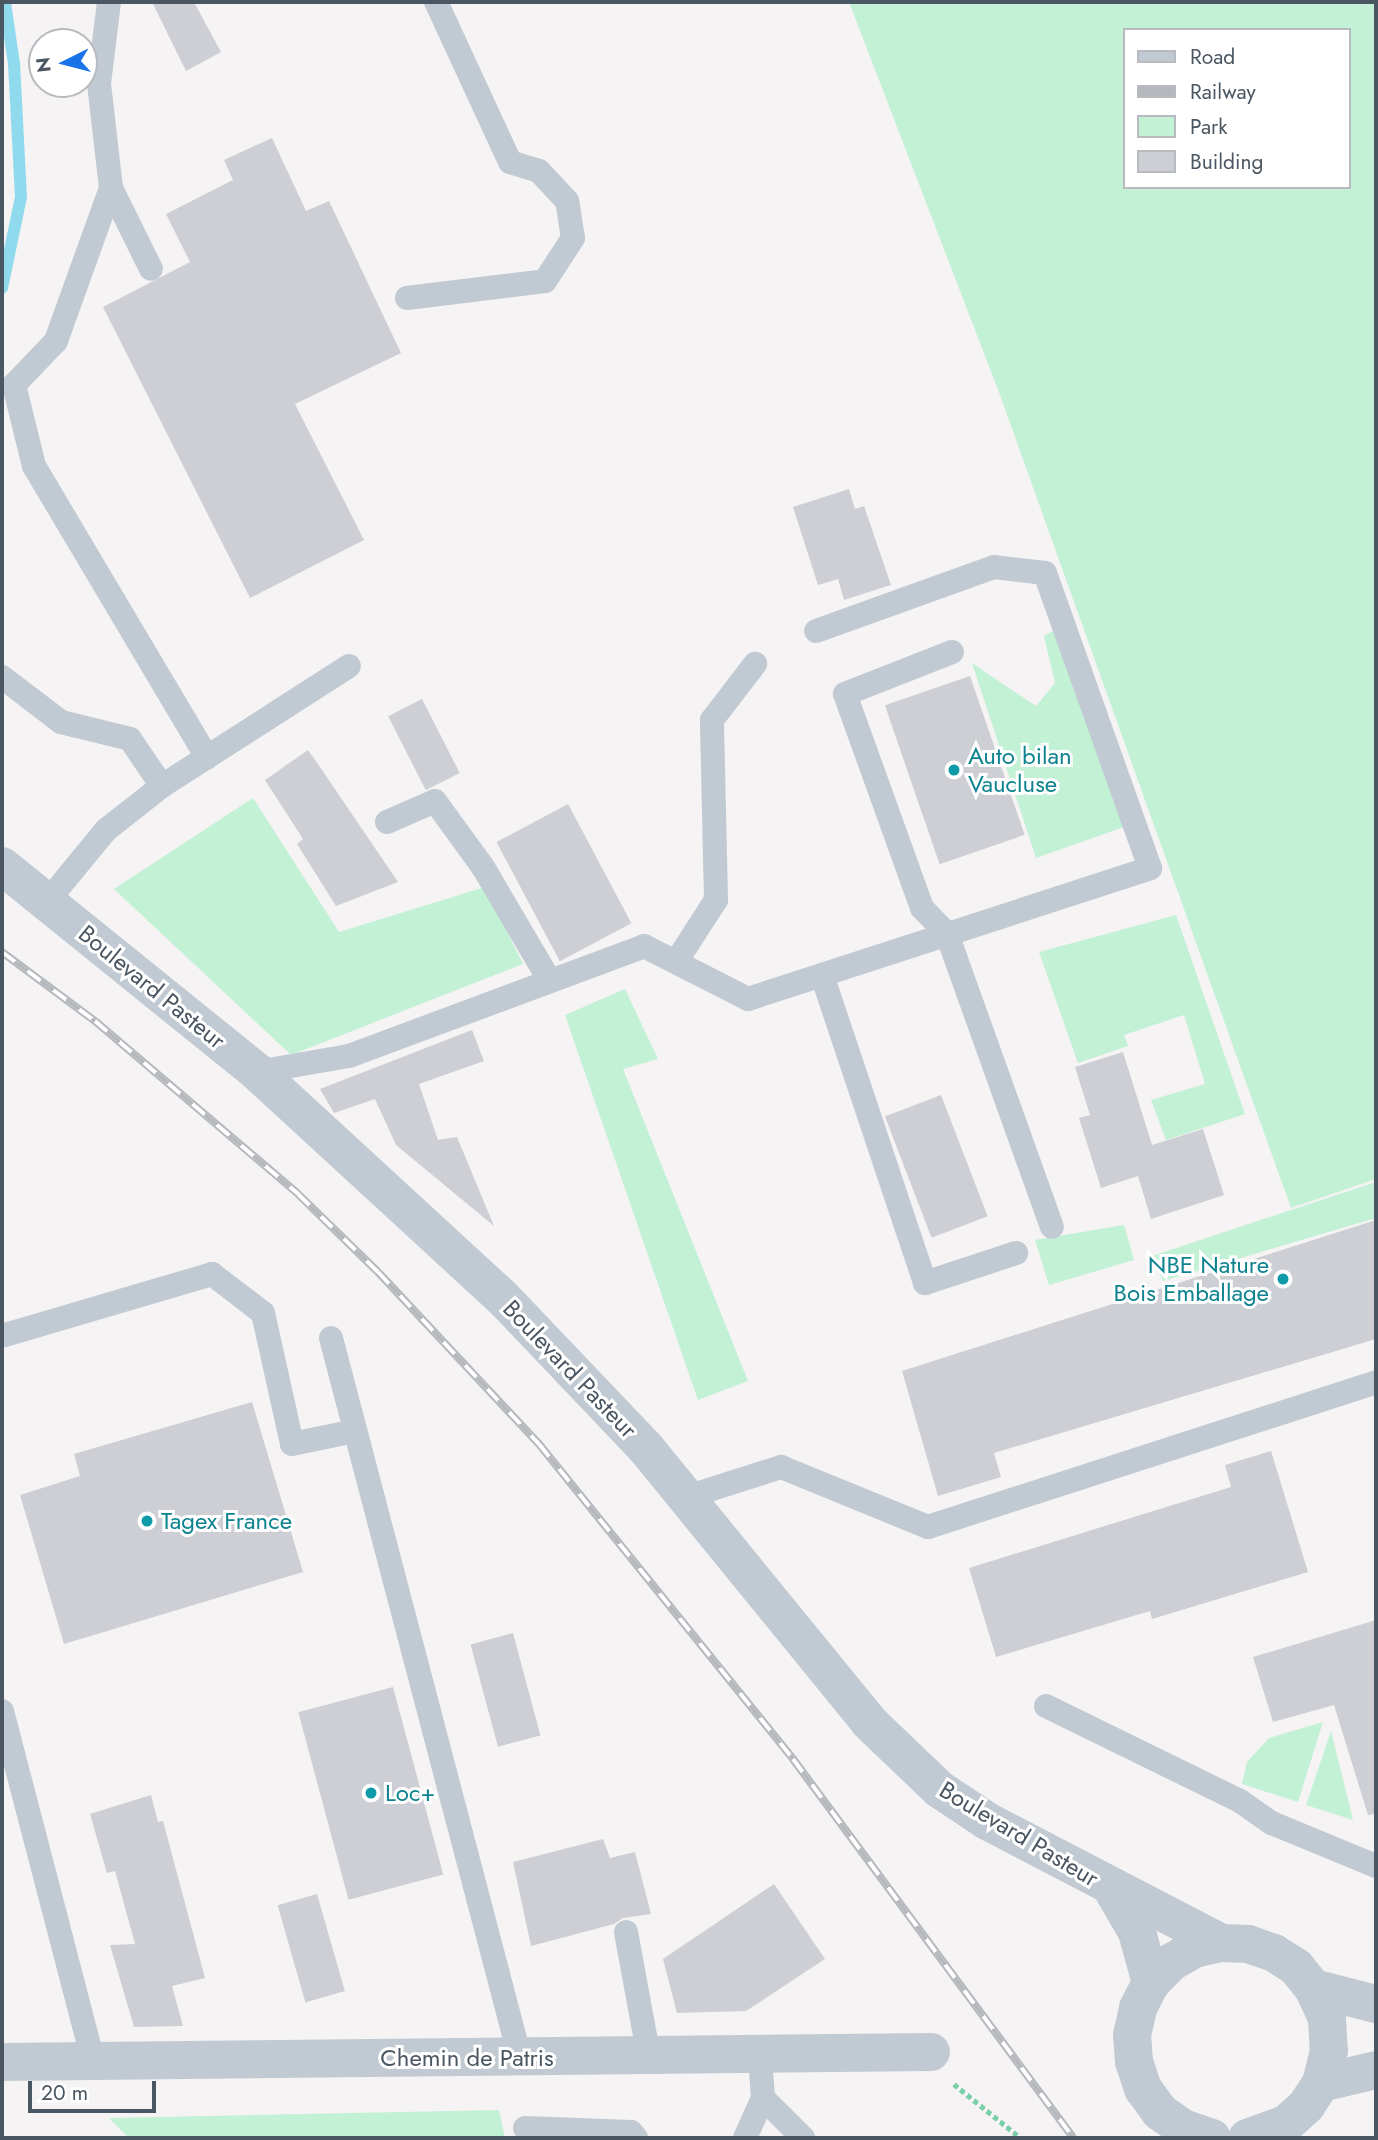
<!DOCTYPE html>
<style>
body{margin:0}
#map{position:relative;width:1378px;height:2140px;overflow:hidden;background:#f5f3f3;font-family:Jost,sans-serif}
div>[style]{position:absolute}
.green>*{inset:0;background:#c3f1d5}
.stream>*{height:12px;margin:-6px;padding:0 6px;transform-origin:6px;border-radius:6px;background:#90daee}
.building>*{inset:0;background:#cdcfd5;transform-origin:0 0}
.path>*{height:4.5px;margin-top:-2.25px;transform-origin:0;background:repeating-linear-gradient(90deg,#7ad0a6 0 5px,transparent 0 8.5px)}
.service>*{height:24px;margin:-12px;padding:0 12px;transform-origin:12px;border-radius:12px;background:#c1cad2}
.minor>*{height:38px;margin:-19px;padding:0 19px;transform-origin:19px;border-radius:19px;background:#c1cad2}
.tertiary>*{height:38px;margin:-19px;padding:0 19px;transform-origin:19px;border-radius:19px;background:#c1cad2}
.rail>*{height:8px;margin-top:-4px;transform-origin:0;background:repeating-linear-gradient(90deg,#fff 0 16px,#b5b8bd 0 32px);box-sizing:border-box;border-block:2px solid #b5b8bd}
.dots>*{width:19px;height:19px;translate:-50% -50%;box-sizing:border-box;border:4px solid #fff;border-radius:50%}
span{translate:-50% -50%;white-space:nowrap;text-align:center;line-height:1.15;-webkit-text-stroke:6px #fff;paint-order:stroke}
.culture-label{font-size:24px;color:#0d838f}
.left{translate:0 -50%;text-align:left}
.right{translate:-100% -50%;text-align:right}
.street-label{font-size:24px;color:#4a5661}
.frame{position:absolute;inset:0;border:4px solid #4a5661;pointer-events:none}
.legend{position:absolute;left:1123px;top:28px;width:228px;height:161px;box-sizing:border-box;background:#fff;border:2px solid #b7bbc0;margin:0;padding:9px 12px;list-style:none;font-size:21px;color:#4a5661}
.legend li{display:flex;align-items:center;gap:14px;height:35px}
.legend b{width:35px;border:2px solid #b7bbc0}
.north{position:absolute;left:28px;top:28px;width:70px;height:70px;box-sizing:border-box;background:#fff;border:2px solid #b7bbc0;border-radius:50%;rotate:264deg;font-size:19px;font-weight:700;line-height:28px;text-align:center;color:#4a5661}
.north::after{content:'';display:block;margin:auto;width:24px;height:32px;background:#1a73e8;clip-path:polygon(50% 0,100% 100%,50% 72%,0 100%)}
.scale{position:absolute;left:28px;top:2081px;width:128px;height:32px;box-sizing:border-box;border:4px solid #4a5661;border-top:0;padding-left:9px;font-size:21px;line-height:24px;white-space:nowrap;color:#4a5661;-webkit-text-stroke:5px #fff;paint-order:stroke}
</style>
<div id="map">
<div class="green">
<div style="clip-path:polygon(evenodd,849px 2px,1376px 2px,1376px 1179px,1291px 1208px,1000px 395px,849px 2px,1124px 30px,1348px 30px,1348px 187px,1124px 187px,1124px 30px)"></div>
<div style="clip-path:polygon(1054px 630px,1124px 827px,1036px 858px,972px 663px,1036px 706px,1055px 683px,1044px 636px)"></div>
<div style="clip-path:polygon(253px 798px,339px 932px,485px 887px,523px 964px,291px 1055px,114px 889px)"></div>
<div style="clip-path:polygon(1176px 915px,1245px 1114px,1166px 1140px,1151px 1100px,1205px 1084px,1184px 1015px,1124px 1035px,1128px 1046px,1078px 1063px,1039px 952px)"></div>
<div style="clip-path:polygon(625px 989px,658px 1059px,623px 1069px,748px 1381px,698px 1400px,565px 1015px)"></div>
<div style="clip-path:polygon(1376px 1182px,1376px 1218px,1163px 1281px,1152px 1256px)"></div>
<div style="clip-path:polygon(1124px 1225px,1134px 1260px,1049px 1285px,1035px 1240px)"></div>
<div style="clip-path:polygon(1323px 1722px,1298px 1802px,1242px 1784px,1247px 1762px,1269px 1738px)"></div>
<div style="clip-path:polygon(1331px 1731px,1353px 1820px,1306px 1805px)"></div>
<div style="clip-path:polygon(499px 2110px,505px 2138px,129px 2138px,109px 2118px)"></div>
</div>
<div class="stream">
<div style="left:2px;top:288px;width:93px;rotate:-78.2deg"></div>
<div style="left:21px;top:197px;width:133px;rotate:-93deg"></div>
<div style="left:14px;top:64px;width:63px;rotate:-98.3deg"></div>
</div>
<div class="building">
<div style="clip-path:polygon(152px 2px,194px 2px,221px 52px,186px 71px)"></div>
<div style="clip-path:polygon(272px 138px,306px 211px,329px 201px,401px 353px,295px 404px,364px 540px,250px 598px,103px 307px,190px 262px,166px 214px,233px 180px,224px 160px)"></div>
<div style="clip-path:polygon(849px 489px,855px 509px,864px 506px,891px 585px,844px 600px,838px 579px,818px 585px,793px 507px)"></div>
<div style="left:970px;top:676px;width:168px;height:90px;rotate:71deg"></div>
<div style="left:422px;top:699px;width:83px;height:38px;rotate:63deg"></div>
<div style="clip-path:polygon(308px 750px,320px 767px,398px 882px,336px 906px,297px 844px,303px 839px,265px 780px)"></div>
<div style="left:568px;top:804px;width:135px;height:81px;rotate:62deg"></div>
<div style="clip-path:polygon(472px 1030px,484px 1061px,419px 1084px,438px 1140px,457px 1137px,494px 1226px,396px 1145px,375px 1099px,334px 1113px,320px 1089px)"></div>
<div style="clip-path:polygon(1123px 1052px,1152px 1145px,1203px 1129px,1224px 1195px,1151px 1219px,1138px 1176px,1101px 1188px,1079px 1118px,1090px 1115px,1075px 1067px)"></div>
<div style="left:941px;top:1095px;width:130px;height:60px;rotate:69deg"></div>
<div style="clip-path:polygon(1376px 1220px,1376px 1339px,994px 1453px,1001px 1477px,938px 1496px,902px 1371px)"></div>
<div style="clip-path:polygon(252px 1402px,303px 1572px,64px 1644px,20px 1495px,80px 1476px,74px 1454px)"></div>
<div style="clip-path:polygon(1271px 1451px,1308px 1572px,1152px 1619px,1150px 1611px,996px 1657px,969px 1568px,1231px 1487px,1225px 1465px)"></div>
<div style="clip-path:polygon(1376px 1620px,1376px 1814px,1368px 1815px,1334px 1705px,1273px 1722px,1253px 1657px)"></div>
<div style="left:513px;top:1633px;width:106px;height:44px;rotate:75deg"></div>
<div style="left:393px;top:1687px;width:194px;height:98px;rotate:75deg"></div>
<div style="clip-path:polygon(151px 1795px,158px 1822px,163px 1821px,205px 1978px,172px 1986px,183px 2026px,134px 2027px,110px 1945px,135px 1944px,115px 1871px,107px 1873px,90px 1814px)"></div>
<div style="clip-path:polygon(603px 1839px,610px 1858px,635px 1852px,651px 1914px,623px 1918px,614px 1924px,531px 1946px,513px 1862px)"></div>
<div style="clip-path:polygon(774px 1884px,825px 1959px,746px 2011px,677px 2013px,663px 1959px)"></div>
<div style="left:317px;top:1894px;width:101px;height:41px;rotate:74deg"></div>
</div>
<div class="path">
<div style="left:954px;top:2084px;width:86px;rotate:38.9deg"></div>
</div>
<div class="service">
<div style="left:109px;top:2px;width:83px;rotate:97deg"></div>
<div style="left:99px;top:84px;width:105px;rotate:83.4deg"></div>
<div style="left:111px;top:188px;width:90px;rotate:63.7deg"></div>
<div style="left:111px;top:188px;width:163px;rotate:109.8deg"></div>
<div style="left:56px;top:341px;width:61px;rotate:133.7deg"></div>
<div style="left:14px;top:385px;width:83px;rotate:76.1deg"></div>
<div style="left:34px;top:466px;width:339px;rotate:59.3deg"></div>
<div style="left:407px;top:298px;width:139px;rotate:-7deg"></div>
<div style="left:545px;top:281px;width:51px;rotate:-56.9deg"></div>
<div style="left:573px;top:238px;width:37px;rotate:-99deg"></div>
<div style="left:567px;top:201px;width:41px;rotate:-133deg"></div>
<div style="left:539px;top:171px;width:30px;rotate:-163deg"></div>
<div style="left:510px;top:162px;width:176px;rotate:-114.8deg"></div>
<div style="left:952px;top:652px;width:115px;rotate:158.6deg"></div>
<div style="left:845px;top:694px;width:227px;rotate:70.2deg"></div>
<div style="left:922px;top:908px;width:36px;rotate:46deg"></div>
<div style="left:947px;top:934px;width:311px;rotate:70.3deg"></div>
<div style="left:2px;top:677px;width:74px;rotate:37.3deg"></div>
<div style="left:61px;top:722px;width:71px;rotate:13.8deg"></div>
<div style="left:130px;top:739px;width:57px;rotate:55.8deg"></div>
<div style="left:387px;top:822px;width:52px;rotate:-23.6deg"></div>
<div style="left:435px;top:801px;width:82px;rotate:54deg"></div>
<div style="left:483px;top:867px;width:132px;rotate:59.6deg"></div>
<div style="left:46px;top:903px;width:94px;rotate:-50.6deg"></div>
<div style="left:106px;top:830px;width:71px;rotate:-38.2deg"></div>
<div style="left:162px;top:786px;width:222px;rotate:-32.7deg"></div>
<div style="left:676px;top:962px;width:74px;rotate:-57.2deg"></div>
<div style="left:716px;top:900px;width:180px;rotate:-91.3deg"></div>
<div style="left:712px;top:720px;width:71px;rotate:-52.5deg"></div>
<div style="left:822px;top:975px;width:325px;rotate:71.5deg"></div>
<div style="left:925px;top:1283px;width:96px;rotate:-18.2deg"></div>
<div style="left:257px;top:1072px;width:93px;rotate:-9.9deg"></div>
<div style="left:349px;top:1056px;width:315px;rotate:-20.4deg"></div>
<div style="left:644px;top:946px;width:117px;rotate:27deg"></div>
<div style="left:748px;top:999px;width:423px;rotate:-18deg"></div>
<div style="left:1150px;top:868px;width:313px;rotate:-109.6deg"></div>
<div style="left:1045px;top:573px;width:51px;rotate:-173.3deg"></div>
<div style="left:994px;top:567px;width:189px;rotate:160.2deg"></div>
<div style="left:5px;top:1335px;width:216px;rotate:-16.4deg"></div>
<div style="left:212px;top:1274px;width:64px;rotate:37.4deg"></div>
<div style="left:263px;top:1313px;width:134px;rotate:77.5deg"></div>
<div style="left:292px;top:1444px;width:64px;rotate:-11.7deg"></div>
<div style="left:331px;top:1338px;width:744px;rotate:75.29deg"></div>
<div style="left:687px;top:1497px;width:99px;rotate:-17.7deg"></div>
<div style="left:781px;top:1467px;width:159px;rotate:22.2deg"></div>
<div style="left:928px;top:1527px;width:471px;rotate:-17.9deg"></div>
<div style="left:1046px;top:1706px;width:216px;rotate:26.1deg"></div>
<div style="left:1240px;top:1801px;width:39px;rotate:35deg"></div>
<div style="left:1272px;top:1823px;width:113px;rotate:22.5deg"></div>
<div style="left:2px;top:1711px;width:362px;rotate:75.4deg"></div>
<div style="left:626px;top:1932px;width:127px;rotate:79.6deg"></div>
<div style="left:763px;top:2098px;width:57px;rotate:45deg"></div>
<div style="left:525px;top:2128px;width:106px;rotate:2.2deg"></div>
<div style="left:631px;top:2132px;width:8px;rotate:50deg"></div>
<div style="left:745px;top:2138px;width:44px;rotate:-65.8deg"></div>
<div style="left:763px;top:2098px;width:42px;rotate:-94.1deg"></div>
</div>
<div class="minor">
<div style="left:2px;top:2062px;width:929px;rotate:-0.62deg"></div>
</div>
<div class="tertiary">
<div style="left:2px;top:866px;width:328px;rotate:38.9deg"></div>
<div style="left:257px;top:1072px;width:333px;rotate:42.6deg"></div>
<div style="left:502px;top:1297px;width:207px;rotate:46.4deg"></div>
<div style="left:645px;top:1447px;width:355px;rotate:50.8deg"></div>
<div style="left:869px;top:1722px;width:97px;rotate:43.7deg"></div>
<div style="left:939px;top:1789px;width:58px;rotate:33.7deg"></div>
<div style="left:987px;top:1821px;width:264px;rotate:27.5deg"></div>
<div style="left:1112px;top:1889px;width:50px;rotate:59.8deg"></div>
<div style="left:1137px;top:1932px;width:53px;rotate:74.6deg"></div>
<div style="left:1313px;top:1988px;width:65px;rotate:14.3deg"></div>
<div style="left:1321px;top:2083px;width:57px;rotate:-13.3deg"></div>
<div style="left:1212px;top:2138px;width:31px;rotate:-161deg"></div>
<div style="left:1183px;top:2128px;width:28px;rotate:-145deg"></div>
<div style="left:1160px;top:2112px;width:29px;rotate:-126deg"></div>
<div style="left:1143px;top:2089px;width:28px;rotate:-108deg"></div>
<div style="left:1134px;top:2062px;width:27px;rotate:-94deg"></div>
<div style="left:1132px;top:2035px;width:28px;rotate:-77deg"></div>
<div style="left:1138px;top:2008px;width:28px;rotate:-63deg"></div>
<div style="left:1151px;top:1983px;width:28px;rotate:-46deg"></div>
<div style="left:1170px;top:1963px;width:28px;rotate:-30deg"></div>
<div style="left:1194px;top:1949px;width:28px;rotate:-13deg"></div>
<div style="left:1221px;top:1943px;width:27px;rotate:2deg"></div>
<div style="left:1248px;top:1944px;width:28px;rotate:19deg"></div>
<div style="left:1274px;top:1953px;width:26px;rotate:32deg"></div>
<div style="left:1296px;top:1967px;width:27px;rotate:51deg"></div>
<div style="left:1313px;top:1988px;width:33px;rotate:65deg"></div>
<div style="left:1327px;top:2018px;width:33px;rotate:87deg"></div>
<div style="left:1329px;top:2051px;width:33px;rotate:104deg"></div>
<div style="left:1321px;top:2083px;width:27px;rotate:123deg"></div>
<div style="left:1306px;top:2106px;width:27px;rotate:138deg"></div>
<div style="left:1286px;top:2124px;width:41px;rotate:160.3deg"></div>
</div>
<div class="rail">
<div style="left:2px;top:952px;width:116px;rotate:36.6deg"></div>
<div style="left:95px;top:1021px;width:267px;rotate:40.4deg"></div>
<div style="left:298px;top:1194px;width:112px;rotate:44.3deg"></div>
<div style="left:378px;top:1272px;width:236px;rotate:46.9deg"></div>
<div style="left:539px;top:1444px;width:405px;rotate:51.1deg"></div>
<div style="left:793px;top:1759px;width:471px;rotate:53.5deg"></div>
</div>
<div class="dots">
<div style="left:954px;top:770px;background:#0f9aa8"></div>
<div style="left:1283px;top:1279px;background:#0f9aa8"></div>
<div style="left:147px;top:1521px;background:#0f9aa8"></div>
<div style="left:371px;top:1793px;background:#0f9aa8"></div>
</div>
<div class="culture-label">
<span class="left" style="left:968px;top:770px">Auto bilan<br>Vaucluse</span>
<span class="right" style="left:1269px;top:1279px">NBE Nature<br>Bois Emballage</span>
<span class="left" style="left:161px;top:1521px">Tagex France</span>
<span class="left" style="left:385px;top:1793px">Loc+</span>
</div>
<div class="street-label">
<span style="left:152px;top:987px;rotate:39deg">Boulevard Pasteur</span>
<span style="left:570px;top:1369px;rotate:46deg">Boulevard Pasteur</span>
<span style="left:1019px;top:1834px;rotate:31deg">Boulevard Pasteur</span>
<span style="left:467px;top:2058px">Chemin de Patris</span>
</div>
<div class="frame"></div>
<ul class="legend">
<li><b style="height:9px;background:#c1cad2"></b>Road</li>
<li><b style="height:9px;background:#b5b8bd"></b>Railway</li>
<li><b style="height:19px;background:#c3f1d5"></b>Park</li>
<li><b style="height:19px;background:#cdcfd5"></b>Building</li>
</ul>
<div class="north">N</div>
<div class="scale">20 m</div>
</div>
